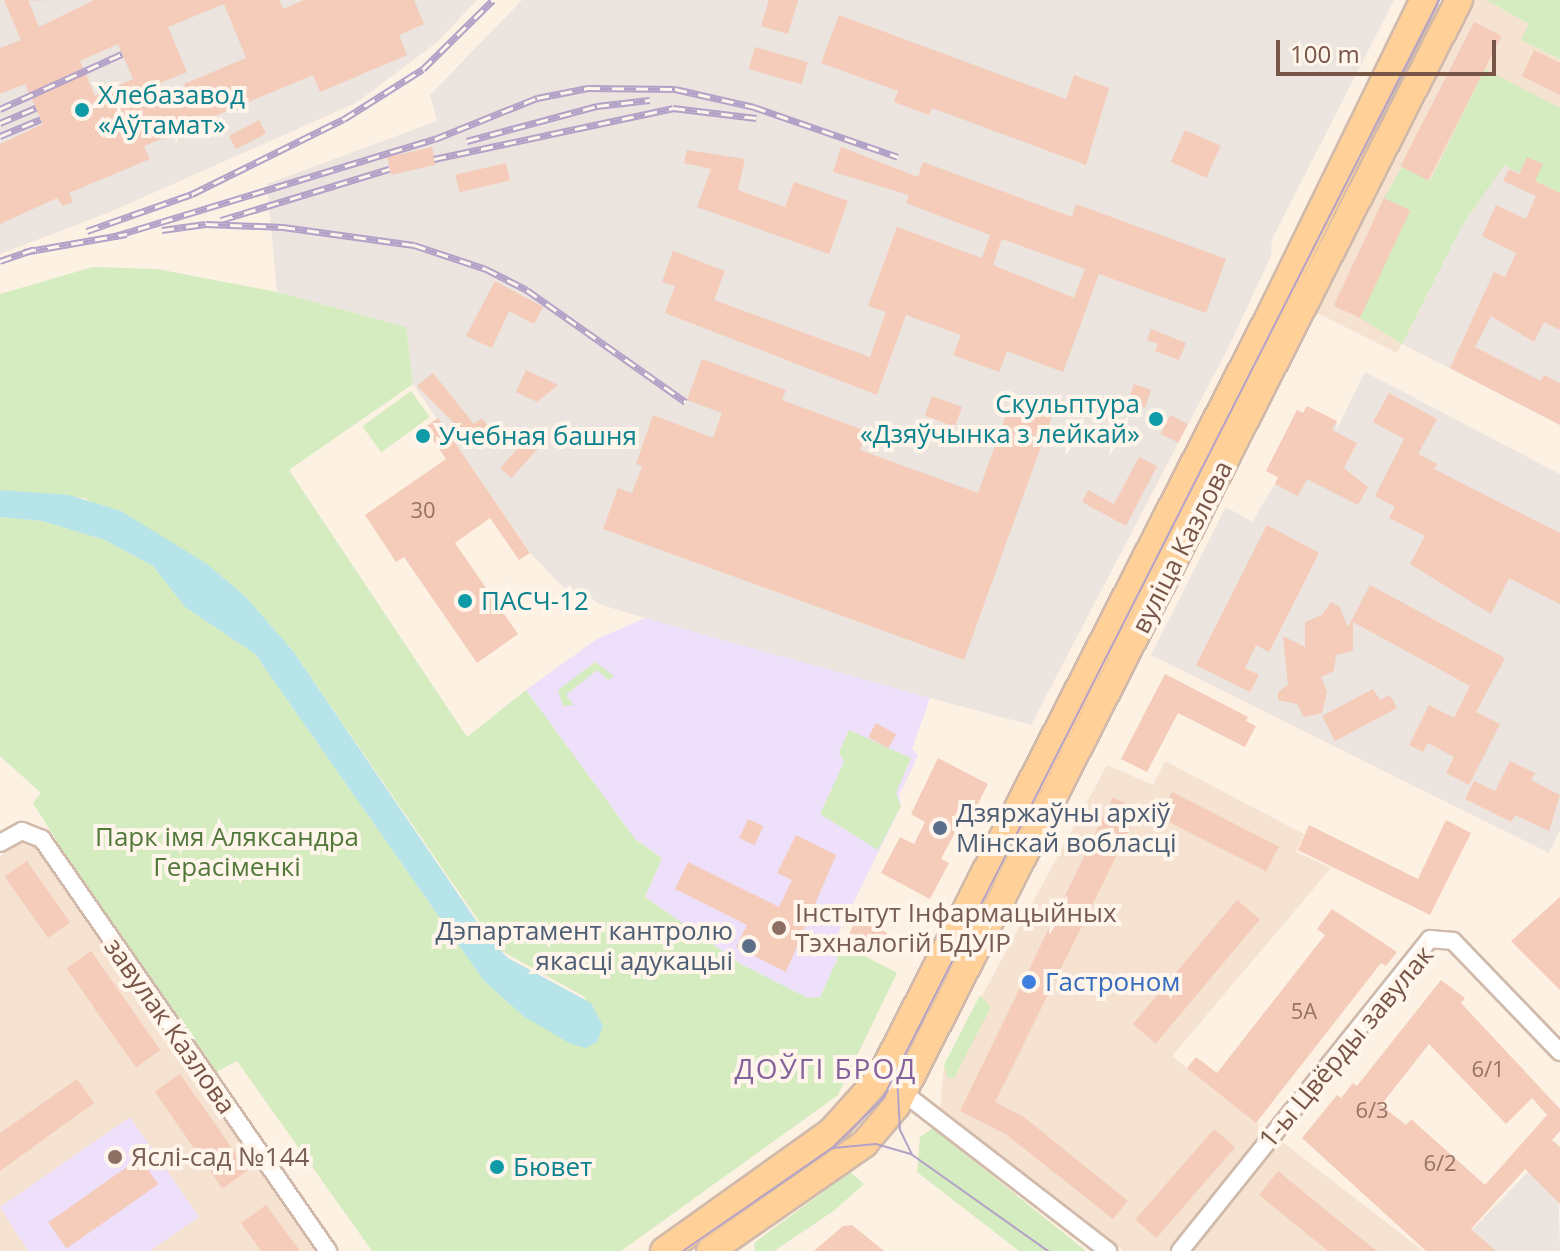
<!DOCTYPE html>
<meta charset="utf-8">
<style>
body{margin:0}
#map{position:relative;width:1560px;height:1251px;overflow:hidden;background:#fdf1e3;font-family:"Open Sans",sans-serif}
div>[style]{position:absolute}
.residential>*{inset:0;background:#f6e2d1}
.industrial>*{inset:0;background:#ece4de}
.education>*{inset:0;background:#eedffa}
.green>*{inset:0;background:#d5ecc0;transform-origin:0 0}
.water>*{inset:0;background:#b6e4e8}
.building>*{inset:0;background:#f4ccb9;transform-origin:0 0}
.roads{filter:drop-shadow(2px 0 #d1baab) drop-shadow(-2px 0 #d1baab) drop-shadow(0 2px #d1baab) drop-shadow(0 -2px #d1baab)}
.minor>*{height:16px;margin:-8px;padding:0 8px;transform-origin:8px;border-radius:8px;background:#fff}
.primary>*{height:26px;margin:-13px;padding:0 13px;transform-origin:13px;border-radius:13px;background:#ffd198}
.tram>*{height:2px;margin:-1px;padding:0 1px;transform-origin:1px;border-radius:1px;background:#b3a1c8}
.rail>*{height:7px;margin-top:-3.5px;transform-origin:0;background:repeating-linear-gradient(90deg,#fff5ea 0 12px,#b3a1c8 0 24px);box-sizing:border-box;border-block:2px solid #b3a1c8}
.dots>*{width:22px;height:22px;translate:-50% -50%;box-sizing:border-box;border:4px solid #fff5ea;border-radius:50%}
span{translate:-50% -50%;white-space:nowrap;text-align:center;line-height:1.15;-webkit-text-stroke:8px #fff5ea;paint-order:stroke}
.number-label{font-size:22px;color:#967364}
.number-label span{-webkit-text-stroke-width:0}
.culture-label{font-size:26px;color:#0d838f}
.left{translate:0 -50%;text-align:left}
.right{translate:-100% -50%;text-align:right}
.street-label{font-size:26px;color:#775547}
.service-label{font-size:26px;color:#4e5e75}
.park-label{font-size:26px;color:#52783c}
.education-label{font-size:26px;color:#785e54}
.shop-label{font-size:26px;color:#366cbe}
.neighbourhood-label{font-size:28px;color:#84629b;letter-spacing:2px}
.scale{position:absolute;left:1276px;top:40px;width:220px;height:36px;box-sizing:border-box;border:4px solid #775547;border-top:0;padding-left:10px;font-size:24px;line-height:28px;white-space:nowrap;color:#775547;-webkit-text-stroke:6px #fff5ea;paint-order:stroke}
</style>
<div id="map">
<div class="residential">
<div style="clip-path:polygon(1469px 0,1486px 0,1529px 24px,1522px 40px,1560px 59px,1560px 193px,1504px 166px,1462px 226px,1397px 353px,1309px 309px)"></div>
<div style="clip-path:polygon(1165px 761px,1304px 834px,1296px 852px,1331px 868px,1172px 1056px,1423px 1251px,1124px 1251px,940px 1112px,944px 1066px,1107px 765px,1153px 785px)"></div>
<div style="clip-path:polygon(32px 833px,315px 1251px,0 1251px,0 856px)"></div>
</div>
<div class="industrial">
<div style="clip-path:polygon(0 0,477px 0,436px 43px,356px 103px,110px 212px,0 254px)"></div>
<div style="clip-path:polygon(522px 0,1394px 0,1272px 239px,1271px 256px,1230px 344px,1031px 725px,735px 646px,599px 604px,581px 590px,574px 598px,532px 555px,413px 384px,406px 327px,277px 292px,267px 184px,437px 121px,430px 95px)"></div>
<div style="clip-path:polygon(1504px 165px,1560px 193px,1560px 425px,1402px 344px,1462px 226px)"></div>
<div style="clip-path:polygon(1365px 372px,1560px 474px,1560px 831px,1549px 853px,1151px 655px,1226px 507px,1252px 522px,1275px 484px,1278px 477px,1266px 471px,1297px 410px,1303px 413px,1307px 406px,1337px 421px,1336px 431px)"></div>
<div style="clip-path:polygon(1557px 1145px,1560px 1251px,1452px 1251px,1528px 1172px)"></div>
</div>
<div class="education">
<div style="clip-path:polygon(645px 618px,930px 698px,912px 749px,918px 756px,899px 795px,901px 806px,835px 940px,837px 960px,820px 997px,808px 998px,741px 964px,645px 897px,662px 858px,635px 839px,526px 690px,597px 639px)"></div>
<div style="clip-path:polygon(130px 1117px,199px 1217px,150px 1251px,28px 1251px,0 1207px)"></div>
</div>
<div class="green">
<div style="clip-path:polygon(1486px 0,1560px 0,1560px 59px,1521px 40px,1529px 24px)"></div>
<div style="clip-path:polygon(1485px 69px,1560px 108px,1560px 193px,1504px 165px,1462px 226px,1402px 344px,1357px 316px,1409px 210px,1384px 198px,1402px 167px,1430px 181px)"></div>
<div style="clip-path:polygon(93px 267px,157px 269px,277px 292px,406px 327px,413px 384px,289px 470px,467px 737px,526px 690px,635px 839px,662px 858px,645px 897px,741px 964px,808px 998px,820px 997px,837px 960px,835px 940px,897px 973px,838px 1095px,621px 1251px,372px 1251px,237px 1061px,214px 1073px,105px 918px,33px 803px,41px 793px,0 756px,0 517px,42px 521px,105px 540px,153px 566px,185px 607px,255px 654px,484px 981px,523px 1016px,586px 1048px,585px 997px,498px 949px,293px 651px,245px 596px,207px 564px,84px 498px,0 490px,0 294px)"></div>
<div style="left:411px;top:391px;width:32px;height:60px;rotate:54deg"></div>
<div style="clip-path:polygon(595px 662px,614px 676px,608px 680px,597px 670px,566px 695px,574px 705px,563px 706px,558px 690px)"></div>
<div style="clip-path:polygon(849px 730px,911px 758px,896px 793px,901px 806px,878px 850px,820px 814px,844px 762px,839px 752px)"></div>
<div style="clip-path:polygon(980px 995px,991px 1007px,954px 1078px,948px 1078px,944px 1065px)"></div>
<div style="clip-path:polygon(933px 1128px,1086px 1251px,1019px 1251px,917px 1172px,920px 1137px)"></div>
<div style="clip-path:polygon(850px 1172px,864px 1184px,835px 1210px,774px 1251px,755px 1251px,754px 1243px)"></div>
</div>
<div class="water">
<div style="clip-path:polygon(0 490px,69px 495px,121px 511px,207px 564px,245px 596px,293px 651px,488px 938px,508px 958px,591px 1003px,603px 1026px,597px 1042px,586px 1048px,571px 1044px,523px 1016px,484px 981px,255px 654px,185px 607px,153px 566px,105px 540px,42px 521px,0 517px)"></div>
</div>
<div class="building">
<div style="clip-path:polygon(evenodd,4px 0,28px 0,39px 27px,94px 0,279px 0,283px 9px,304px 0,414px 0,424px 24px,399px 35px,407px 55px,320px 92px,313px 75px,144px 146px,150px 159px,69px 193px,73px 202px,63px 206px,57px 198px,0 224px,0 144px,43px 124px,25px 84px,0 94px,0 48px,21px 40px,4px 0,224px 4px,246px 58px,184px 84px,190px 96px,168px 104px,160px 83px,187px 72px,168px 27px,224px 4px,4px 0,118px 44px,133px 79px,95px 96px,80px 61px,118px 44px)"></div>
<div style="clip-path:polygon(769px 0,798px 0,788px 34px,761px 26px)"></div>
<div style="clip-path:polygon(839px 15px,1066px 99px,1074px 75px,1109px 88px,1086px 165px,932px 108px,929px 115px,894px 102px,898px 91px,821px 63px)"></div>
<div style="left:1474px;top:22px;width:31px;height:162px;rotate:27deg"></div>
<div style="left:755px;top:47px;width:55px;height:23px;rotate:16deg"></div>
<div style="clip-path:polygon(1534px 50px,1560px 63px,1560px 95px,1522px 76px)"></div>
<div style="left:259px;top:120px;width:15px;height:34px;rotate:62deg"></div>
<div style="left:1185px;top:130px;width:39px;height:35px;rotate:24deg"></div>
<div style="left:432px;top:147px;width:18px;height:46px;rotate:77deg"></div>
<div style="clip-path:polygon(evenodd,841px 147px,918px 177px,923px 162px,1072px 217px,1076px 204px,1226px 259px,1206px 313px,1099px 274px,1063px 372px,1007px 351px,999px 372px,953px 355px,961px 335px,906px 315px,877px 395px,665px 313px,675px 286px,662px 282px,673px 251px,725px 271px,714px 300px,870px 357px,886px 312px,868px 306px,897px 227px,982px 258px,990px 235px,906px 203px,909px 195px,833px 172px,841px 147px,1002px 239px,1085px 269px,1074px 298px,993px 265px,1002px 239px)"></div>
<div style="clip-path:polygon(687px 150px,745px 159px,738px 190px,785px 207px,794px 182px,848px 201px,829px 254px,697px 207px,711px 169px,684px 163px)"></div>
<div style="clip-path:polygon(1527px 157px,1543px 164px,1535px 181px,1560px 193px,1560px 330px,1544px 322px,1534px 342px,1491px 316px,1475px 347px,1541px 381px,1544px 375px,1560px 383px,1560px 425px,1450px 368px,1494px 272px,1505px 277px,1516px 253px,1482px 236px,1496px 205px,1526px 219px,1536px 196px,1503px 181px,1509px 169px,1519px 174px)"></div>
<div style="left:506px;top:163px;width:18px;height:52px;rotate:77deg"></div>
<div style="left:1384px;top:198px;width:29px;height:119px;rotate:25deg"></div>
<div style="clip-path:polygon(495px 281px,543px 307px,534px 324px,509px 311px,492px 348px,466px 336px)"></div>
<div style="clip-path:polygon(1151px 329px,1186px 343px,1179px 360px,1155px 351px,1158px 344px,1147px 340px)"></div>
<div style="clip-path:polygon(702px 359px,786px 390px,782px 400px,866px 431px,860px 450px,978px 493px,1012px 398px,1053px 413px,964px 660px,603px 529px,618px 488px,632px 493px,642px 466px,636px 464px,653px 415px,713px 438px,722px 413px,687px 400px)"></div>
<div style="clip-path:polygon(526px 370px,558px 385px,537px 402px,516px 392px)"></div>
<div style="clip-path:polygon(433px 373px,474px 424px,482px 418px,489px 427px,472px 441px,417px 386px)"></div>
<div style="left:1134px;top:384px;width:18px;height:19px;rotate:19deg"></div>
<div style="clip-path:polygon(1389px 393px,1437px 419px,1418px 454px,1437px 464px,1434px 469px,1560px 533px,1560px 604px,1509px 578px,1491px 614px,1410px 564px,1425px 536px,1389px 518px,1395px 507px,1375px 496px,1404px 439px,1373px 422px)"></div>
<div style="left:932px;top:396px;width:32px;height:21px;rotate:20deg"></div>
<div style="clip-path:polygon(1307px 406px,1337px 421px,1332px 430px,1357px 443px,1344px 468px,1368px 487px,1358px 505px,1307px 479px,1298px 496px,1275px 484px,1278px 477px,1266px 471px,1297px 410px,1303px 413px)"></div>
<div style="left:1170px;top:415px;width:20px;height:21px;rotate:27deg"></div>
<div style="clip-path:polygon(438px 418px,530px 553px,519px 560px,490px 518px,455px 543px,518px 634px,477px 663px,404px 557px,396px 562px,365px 515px,446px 459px,431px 437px,422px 444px,415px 434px)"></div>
<div style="left:529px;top:436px;width:15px;height:43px;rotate:42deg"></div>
<div style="clip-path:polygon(1139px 457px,1157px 466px,1126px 526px,1082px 502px,1088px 490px,1114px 504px)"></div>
<div style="clip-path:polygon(1267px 525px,1319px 553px,1269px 652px,1256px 645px,1245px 668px,1259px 675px,1250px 692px,1196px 665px)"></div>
<div style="clip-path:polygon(1370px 585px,1505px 658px,1476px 712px,1500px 724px,1469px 785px,1446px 773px,1454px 757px,1428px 743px,1423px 752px,1409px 745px,1429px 705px,1454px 718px,1470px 686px,1353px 622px,1353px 651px,1336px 655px,1334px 671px,1321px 677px,1327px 692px,1322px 713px,1304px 717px,1297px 704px,1278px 700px,1278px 692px,1288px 685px,1283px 636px,1305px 647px,1305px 622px,1322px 615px,1331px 602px,1339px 606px,1348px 627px)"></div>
<div style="clip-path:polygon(1165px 674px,1248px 717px,1246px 721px,1256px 726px,1245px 747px,1178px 713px,1147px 772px,1121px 759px)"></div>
<div style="clip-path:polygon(1373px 689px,1380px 700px,1390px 695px,1397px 708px,1335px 741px,1322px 716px)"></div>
<div style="left:876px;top:723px;width:23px;height:16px;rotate:29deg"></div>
<div style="clip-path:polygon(938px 758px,988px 784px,970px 819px,964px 815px,941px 859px,949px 863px,930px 899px,881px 873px,900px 837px,914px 844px,925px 822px,911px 814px)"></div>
<div style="clip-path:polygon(1510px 761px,1535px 773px,1531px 780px,1560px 795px,1549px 831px,1515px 815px,1511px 822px,1465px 799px,1474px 781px,1495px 791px)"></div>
<div style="left:1172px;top:792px;width:120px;height:28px;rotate:27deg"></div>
<div style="clip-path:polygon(1113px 797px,1139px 810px,995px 1102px,1024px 1117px,1128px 1201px,1113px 1219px,1007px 1135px,960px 1111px)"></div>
<div style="left:748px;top:819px;width:17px;height:21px;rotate:25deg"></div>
<div style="clip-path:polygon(1446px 820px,1471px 833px,1430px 915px,1298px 850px,1309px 825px,1418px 879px)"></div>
<div style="clip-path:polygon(796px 835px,836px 855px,786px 972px,736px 947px,747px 925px,675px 889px,688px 862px,779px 907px,792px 880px,777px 873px)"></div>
<div style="left:27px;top:861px;width:75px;height:27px;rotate:55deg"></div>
<div style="clip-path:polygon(1560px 897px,1560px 990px,1511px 941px)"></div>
<div style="left:1237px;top:900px;width:30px;height:162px;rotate:40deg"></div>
<div style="clip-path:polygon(1332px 909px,1397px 952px,1386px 966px,1381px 963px,1256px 1123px,1187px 1068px,1196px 1057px,1217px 1073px,1325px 935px,1317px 929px)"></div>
<div style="left:856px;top:919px;width:34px;height:25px;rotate:24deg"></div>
<div style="left:91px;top:951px;width:121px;height:30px;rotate:55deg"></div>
<div style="clip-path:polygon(evenodd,1441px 980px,1465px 998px,1461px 1003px,1560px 1109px,1560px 1131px,1552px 1140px,1560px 1147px,1560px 1204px,1525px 1169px,1471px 1229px,1496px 1251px,1426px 1251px,1302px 1138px,1337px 1095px,1341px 1098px,1353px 1083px,1357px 1086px,1441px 980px,1429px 1044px,1506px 1124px,1532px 1098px,1547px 1115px,1485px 1185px,1411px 1119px,1406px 1125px,1381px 1105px,1429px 1044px)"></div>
<div style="left:180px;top:1074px;width:118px;height:31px;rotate:55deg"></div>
<div style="clip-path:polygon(77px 1079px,94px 1103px,0 1171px,0 1133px)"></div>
<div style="left:1214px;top:1129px;width:28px;height:120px;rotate:41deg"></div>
<div style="left:140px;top:1158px;width:32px;height:112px;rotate:55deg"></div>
<div style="clip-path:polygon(1278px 1171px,1328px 1212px,1377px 1251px,1328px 1251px,1259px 1195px)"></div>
<div style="clip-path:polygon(266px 1205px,300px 1251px,261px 1251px,241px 1223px)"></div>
<div style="clip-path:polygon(852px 1225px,884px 1251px,814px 1251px,843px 1226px)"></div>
</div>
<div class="roads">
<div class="minor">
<div style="left:0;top:843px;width:25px;rotate:-29deg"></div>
<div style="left:22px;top:831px;width:22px;rotate:22deg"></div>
<div style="left:42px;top:839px;width:502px;rotate:55.23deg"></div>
<div style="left:896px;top:1087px;width:268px;rotate:37.7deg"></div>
<div style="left:1180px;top:1251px;width:400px;rotate:-51.3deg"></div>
<div style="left:1430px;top:939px;width:23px;rotate:5deg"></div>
<div style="left:1453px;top:941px;width:154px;rotate:46.1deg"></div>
</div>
<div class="primary">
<div style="left:664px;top:1251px;width:205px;rotate:-35.5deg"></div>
<div style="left:831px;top:1132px;width:75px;rotate:-48.2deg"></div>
<div style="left:881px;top:1076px;width:864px;rotate:-62.93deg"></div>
<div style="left:1274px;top:307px;width:342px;rotate:-64deg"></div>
<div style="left:710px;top:1251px;width:188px;rotate:-34.8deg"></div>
<div style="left:864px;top:1144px;width:50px;rotate:-49.9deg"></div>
<div style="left:896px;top:1106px;width:1241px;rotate:-63.02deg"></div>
</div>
</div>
<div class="tram">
<div style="left:897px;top:1075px;width:55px;rotate:86.9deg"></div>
<div style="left:900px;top:1130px;width:28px;rotate:64deg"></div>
<div style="left:833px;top:1148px;width:43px;rotate:-5.3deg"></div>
<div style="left:876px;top:1144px;width:36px;rotate:16deg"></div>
<div style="left:911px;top:1154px;width:168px;rotate:35.3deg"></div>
<div style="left:683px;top:1251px;width:181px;rotate:-34.7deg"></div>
<div style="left:832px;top:1148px;width:71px;rotate:-44.4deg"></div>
<div style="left:883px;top:1098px;width:1231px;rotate:-63.14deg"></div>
</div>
<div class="rail">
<div style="left:0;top:109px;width:134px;rotate:-24.3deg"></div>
<div style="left:0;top:123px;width:39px;rotate:-23deg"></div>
<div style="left:0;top:136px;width:44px;rotate:-22.5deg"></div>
<div style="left:467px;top:141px;width:135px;rotate:-15.1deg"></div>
<div style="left:597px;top:106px;width:53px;rotate:-6.5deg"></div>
<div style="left:434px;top:159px;width:244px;rotate:-12deg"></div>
<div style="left:673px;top:108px;width:84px;rotate:6.9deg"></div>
<div style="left:221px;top:220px;width:176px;rotate:-16.9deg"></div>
<div style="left:162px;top:230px;width:44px;rotate:-7.8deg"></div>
<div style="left:206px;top:224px;width:77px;rotate:2.2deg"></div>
<div style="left:283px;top:227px;width:132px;rotate:7.8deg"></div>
<div style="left:414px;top:245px;width:76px;rotate:18.4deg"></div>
<div style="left:486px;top:269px;width:46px;rotate:27.1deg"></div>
<div style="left:527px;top:290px;width:194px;rotate:35.2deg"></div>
<div style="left:87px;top:231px;width:111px;rotate:-19.4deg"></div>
<div style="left:192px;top:194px;width:169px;rotate:-26.3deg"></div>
<div style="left:344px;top:119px;width:93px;rotate:-32.3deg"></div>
<div style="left:423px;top:69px;width:98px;rotate:-44.6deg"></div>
<div style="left:115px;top:236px;width:334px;rotate:-16.9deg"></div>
<div style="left:435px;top:139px;width:110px;rotate:-21.9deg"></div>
<div style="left:537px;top:98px;width:52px;rotate:-11.1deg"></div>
<div style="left:588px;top:88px;width:87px;rotate:0.7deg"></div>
<div style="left:675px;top:89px;width:81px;rotate:12.8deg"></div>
<div style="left:754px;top:107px;width:152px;rotate:19.1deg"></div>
<div style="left:24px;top:252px;width:104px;rotate:-10deg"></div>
<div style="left:0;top:261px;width:36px;rotate:-19deg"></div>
</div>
<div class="dots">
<div style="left:82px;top:110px;background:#0f9aa8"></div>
<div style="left:1156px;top:419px;background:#0f9aa8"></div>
<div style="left:423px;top:436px;background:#0f9aa8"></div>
<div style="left:465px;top:601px;background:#0f9aa8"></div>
<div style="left:940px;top:828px;background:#5c6f8a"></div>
<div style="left:779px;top:928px;background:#8d6e63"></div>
<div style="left:749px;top:946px;background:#5c6f8a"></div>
<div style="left:1029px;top:982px;background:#3f7fe0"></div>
<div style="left:115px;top:1157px;background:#8d6e63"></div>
<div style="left:497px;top:1167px;background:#0f9aa8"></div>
</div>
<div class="number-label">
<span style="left:423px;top:510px">30</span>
<span style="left:1304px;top:1011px">5А</span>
<span style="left:1488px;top:1069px">6/1</span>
<span style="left:1372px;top:1110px">6/3</span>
<span style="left:1440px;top:1163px">6/2</span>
</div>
<div class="culture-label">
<span class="left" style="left:98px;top:110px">Хлебазавод<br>«Аўтамат»</span>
<span class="right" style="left:1140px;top:419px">Скульптура<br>«Дзяўчынка з лейкай»</span>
<span class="left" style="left:439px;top:436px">Учебная башня</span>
<span class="left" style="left:481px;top:601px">ПАСЧ-12</span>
<span class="left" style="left:513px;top:1167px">Бювет</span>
</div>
<div class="street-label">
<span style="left:1182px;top:547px;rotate:-63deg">вуліца Казлова</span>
<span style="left:170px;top:1026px;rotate:55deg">завулак Казлова</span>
<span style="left:1346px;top:1047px;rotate:-50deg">1-ы Цвёрды завулак</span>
</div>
<div class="service-label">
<span class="left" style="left:956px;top:828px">Дзяржаўны архіў<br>Мінскай вобласці</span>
<span class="right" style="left:733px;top:946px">Дэпартамент кантролю<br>якасці адукацыі</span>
</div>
<div class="park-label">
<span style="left:227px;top:852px">Парк імя Аляксандра<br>Герасіменкі</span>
</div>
<div class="education-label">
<span class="left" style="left:795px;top:928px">Інстытут Інфармацыйных<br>Тэхналогій БДУІР</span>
<span class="left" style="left:131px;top:1157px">Яслі-сад №144</span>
</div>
<div class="shop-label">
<span class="left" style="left:1045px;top:982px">Гастроном</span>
</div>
<div class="neighbourhood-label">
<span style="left:826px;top:1068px">ДОЎГІ БРОД</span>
</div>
<div class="scale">100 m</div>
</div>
